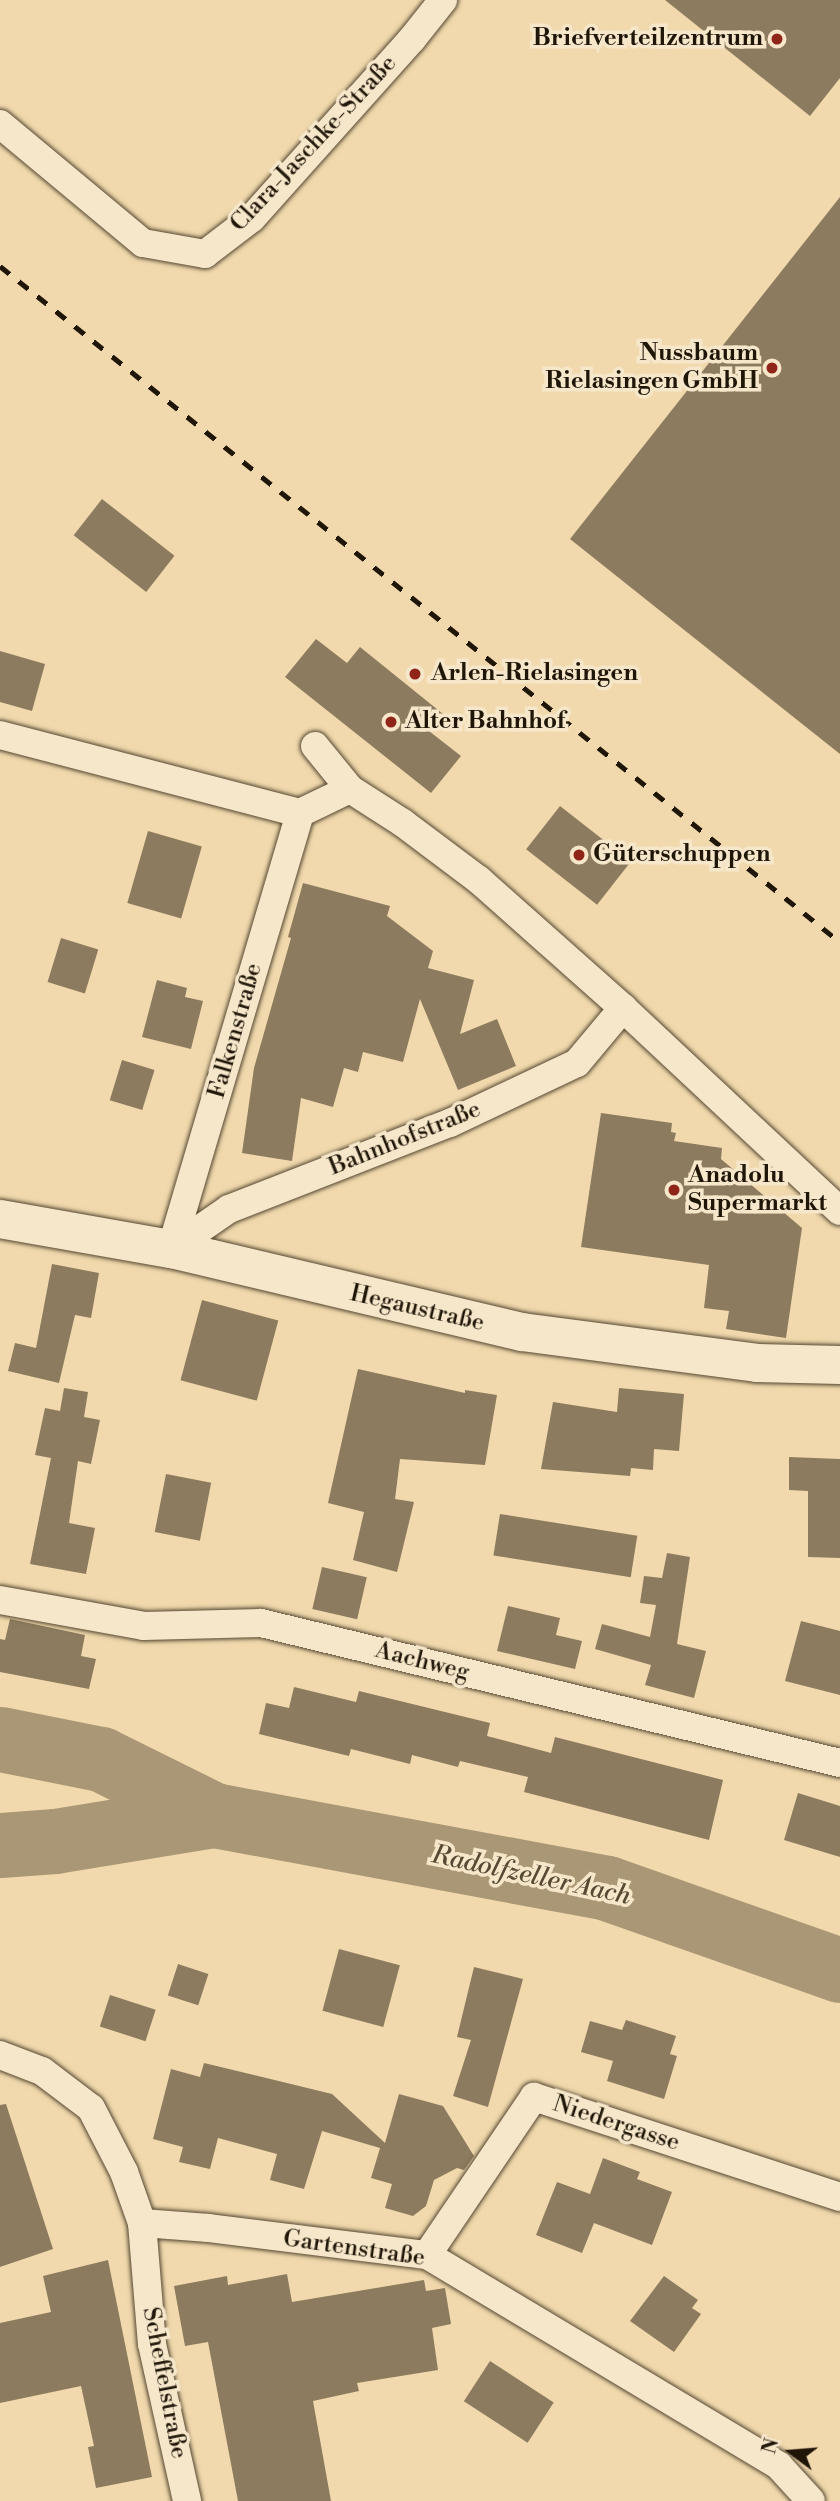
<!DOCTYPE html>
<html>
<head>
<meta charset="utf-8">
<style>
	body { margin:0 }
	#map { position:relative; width:840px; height:2501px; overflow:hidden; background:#f1d9ad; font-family:"Libre Bodoni",serif }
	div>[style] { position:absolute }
	.river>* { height:65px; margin:-32.5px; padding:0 32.5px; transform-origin:32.5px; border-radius:32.5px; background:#aa9775 }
	.building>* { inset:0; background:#8c7b5e; transform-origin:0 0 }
	.roads { filter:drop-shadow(0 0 2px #544731) drop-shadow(0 0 2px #544731) }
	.minor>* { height:28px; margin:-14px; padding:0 14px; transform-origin:14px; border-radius:14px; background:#f6e6ca }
	.secondary>* { height:38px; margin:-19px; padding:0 19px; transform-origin:19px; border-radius:19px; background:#f6e6ca }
	.rail>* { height:5px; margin-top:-2.5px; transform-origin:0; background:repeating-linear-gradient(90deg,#1f1608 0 12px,transparent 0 24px) }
	.dots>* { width:19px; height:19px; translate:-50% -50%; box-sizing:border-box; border:4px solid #f6e6ca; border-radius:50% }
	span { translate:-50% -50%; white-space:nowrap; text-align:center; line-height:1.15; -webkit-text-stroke:7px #f6e6ca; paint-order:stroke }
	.poi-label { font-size:24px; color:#1f1608; font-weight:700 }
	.right { translate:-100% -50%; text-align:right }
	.left { translate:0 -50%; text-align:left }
	.street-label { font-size:24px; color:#1f1608 }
	.water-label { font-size:26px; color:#574a34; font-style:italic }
	.north { position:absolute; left:756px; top:2417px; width:70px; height:70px; -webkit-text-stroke:5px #f6e6ca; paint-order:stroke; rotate:286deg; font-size:19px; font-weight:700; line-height:28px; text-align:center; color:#1f1608 }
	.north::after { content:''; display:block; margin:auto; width:24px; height:32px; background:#1f1608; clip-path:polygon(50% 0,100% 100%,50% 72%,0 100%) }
</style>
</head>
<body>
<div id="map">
	<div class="river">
		<div style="left:0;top:1739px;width:103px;rotate:11.2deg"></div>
		<div style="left:101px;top:1759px;width:126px;rotate:26.4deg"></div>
		<div style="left:0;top:1845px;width:55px;rotate:-4.2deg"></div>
		<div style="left:55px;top:1841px;width:161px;rotate:-9.3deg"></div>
		<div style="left:214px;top:1815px;width:400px;rotate:10.5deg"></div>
		<div style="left:607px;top:1888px;width:247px;rotate:19.4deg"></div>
	</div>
	<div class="building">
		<div style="clip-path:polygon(665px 0,840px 0,840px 78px,810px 116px)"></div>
		<div style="clip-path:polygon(840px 197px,840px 754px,570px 539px)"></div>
		<div style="left:102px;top:499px;width:92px;height:46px;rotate:38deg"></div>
		<div style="clip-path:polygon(316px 639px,347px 663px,360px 647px,443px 714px,429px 731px,461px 756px,431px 793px,285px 677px)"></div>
		<div style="clip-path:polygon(0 651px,45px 664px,32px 711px,0 702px)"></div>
		<div style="left:560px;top:806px;width:90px;height:55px;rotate:38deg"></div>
		<div style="left:148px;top:831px;width:56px;height:75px;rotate:16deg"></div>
		<div style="clip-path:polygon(303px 883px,390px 906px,387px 916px,433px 951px,428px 968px,474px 980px,460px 1034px,497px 1019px,516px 1066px,458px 1090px,420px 999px,403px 1062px,363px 1052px,358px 1072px,344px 1068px,333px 1107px,301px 1098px,292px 1161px,242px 1153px,254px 1068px,291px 938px,288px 937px)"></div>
		<div style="left:61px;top:938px;width:39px;height:46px;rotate:17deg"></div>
		<div style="clip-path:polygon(157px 980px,187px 988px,185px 997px,203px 1001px,191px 1049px,142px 1037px)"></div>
		<div style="left:122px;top:1060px;width:34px;height:42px;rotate:17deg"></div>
		<div style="clip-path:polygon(601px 1113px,672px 1123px,671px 1132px,676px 1133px,674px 1141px,722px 1148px,721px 1159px,802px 1228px,786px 1338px,726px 1329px,729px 1311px,704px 1308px,709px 1265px,581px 1247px)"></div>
		<div style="clip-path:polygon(52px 1264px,99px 1273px,91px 1318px,75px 1315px,59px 1383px,8px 1371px,15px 1343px,36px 1348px)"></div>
		<div style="left:202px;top:1300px;width:79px;height:83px;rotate:15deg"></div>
		<div style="clip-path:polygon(358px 1369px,465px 1393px,465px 1390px,497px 1395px,485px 1465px,400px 1459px,395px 1499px,414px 1502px,397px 1572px,353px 1560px,364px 1512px,328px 1503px)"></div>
		<div style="clip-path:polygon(64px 1388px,88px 1392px,84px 1417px,100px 1420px,91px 1464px,78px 1461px,69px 1523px,95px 1528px,86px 1574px,30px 1564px,51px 1458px,35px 1455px,45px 1408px,60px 1411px)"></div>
		<div style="clip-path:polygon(619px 1388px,684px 1394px,679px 1451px,654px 1449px,653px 1470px,631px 1468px,630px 1476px,541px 1469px,553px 1402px,617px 1412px)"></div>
		<div style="clip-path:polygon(789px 1457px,840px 1459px,840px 1558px,808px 1557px,808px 1491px,789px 1490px)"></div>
		<div style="left:166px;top:1474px;width:46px;height:59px;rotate:11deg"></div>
		<div style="left:500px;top:1514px;width:139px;height:42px;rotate:9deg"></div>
		<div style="clip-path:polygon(667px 1553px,690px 1557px,677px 1644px,706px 1651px,694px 1698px,645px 1685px,651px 1665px,595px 1649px,602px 1624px,650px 1637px,656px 1605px,640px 1603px,644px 1576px,662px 1578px)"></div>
		<div style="left:322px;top:1567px;width:46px;height:43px;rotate:13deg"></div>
		<div style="clip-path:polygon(508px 1606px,560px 1618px,556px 1635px,582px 1641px,575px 1669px,497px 1651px)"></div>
		<div style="clip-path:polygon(10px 1619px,85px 1635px,81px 1656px,96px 1659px,89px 1689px,0 1672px,0 1639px,5px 1640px)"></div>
		<div style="clip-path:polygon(801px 1621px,840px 1631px,840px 1695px,785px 1681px)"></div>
		<div style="clip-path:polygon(294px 1687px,356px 1702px,359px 1691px,490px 1723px,487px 1736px,551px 1753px,555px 1737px,723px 1780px,709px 1840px,524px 1792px,528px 1777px,460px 1761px,458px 1767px,412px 1755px,410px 1764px,351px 1749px,349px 1756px,259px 1734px,266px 1703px,289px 1708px)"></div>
		<div style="clip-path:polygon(798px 1793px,840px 1806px,840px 1857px,784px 1840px)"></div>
		<div style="left:339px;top:1949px;width:63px;height:64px;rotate:15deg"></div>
		<div style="left:178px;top:1964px;width:32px;height:33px;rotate:18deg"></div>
		<div style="clip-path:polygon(474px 1967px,523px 1979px,488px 2107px,453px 2096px,471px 2040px,457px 2037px)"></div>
		<div style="left:110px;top:1995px;width:48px;height:33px;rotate:18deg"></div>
		<div style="clip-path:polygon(626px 2020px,676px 2036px,670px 2054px,677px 2056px,664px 2099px,607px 2081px,613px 2061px,581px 2052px,590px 2021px,622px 2030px)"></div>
		<div style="clip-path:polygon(204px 2063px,332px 2094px,385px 2143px,399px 2094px,443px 2106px,474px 2156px,464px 2170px,457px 2168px,434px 2180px,426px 2206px,413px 2216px,385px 2208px,392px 2184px,371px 2178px,380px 2148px,322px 2131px,304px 2189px,270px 2180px,277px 2154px,218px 2138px,210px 2169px,179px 2162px,183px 2147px,153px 2139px,171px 2069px,200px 2077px)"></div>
		<div style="clip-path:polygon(6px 2104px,53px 2249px,0 2267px,0 2105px)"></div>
		<div style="clip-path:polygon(603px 2158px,640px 2172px,637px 2179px,672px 2192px,652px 2245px,594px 2223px,582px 2253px,536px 2235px,557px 2182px,590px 2194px)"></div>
		<div style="clip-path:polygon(108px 2260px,152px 2477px,96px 2488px,88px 2447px,94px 2446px,81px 2386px,0 2403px,0 2323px,51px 2312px,43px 2276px)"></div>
		<div style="clip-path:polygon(287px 2274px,292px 2302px,424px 2280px,426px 2291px,445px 2288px,451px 2324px,432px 2328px,438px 2370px,357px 2383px,359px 2391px,313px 2401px,331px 2501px,238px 2501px,208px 2342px,185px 2346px,174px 2286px,227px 2276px,228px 2285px)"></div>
		<div style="clip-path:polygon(664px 2276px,698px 2300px,692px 2308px,701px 2314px,674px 2352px,630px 2321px)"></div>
		<div style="left:490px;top:2361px;width:76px;height:48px;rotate:33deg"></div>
	</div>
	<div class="roads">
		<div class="minor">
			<div style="left:0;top:124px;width:186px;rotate:39.8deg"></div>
			<div style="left:143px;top:243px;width:63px;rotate:10.1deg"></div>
			<div style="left:205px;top:254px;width:59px;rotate:-37.5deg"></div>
			<div style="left:252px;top:218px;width:240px;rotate:-48.2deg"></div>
			<div style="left:412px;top:39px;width:50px;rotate:-51.5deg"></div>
			<div style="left:0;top:735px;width:310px;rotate:14.6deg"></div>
			<div style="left:300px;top:813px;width:55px;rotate:-25.6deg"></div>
			<div style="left:315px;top:746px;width:55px;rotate:50.9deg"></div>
			<div style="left:350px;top:789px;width:63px;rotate:32.7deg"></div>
			<div style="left:403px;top:823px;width:95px;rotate:36.9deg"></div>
			<div style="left:479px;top:880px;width:193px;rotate:41.6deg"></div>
			<div style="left:623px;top:1008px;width:297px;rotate:43.1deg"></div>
			<div style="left:171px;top:1249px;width:70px;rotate:-34.6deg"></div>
			<div style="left:229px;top:1209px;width:237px;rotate:-21.3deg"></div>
			<div style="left:450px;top:1123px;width:140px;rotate:-25.3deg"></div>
			<div style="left:577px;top:1063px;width:72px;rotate:-50.1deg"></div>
			<div style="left:171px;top:1249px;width:455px;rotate:-73.5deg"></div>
			<div style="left:0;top:1600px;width:146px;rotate:10.2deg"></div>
			<div style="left:144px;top:1626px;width:117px;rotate:-1.5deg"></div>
			<div style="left:261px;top:1623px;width:596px;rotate:13.59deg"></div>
			<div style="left:0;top:2055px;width:45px;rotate:20.9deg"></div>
			<div style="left:42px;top:2071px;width:61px;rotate:37.1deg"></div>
			<div style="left:91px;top:2108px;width:72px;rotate:62.7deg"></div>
			<div style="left:124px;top:2172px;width:54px;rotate:70.6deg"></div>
			<div style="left:142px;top:2223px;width:121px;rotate:85.3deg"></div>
			<div style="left:152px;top:2344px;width:161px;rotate:77.4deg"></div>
			<div style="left:142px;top:2223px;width:67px;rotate:4.3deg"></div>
			<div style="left:209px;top:2228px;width:220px;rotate:7.1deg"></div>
			<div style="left:427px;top:2255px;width:410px;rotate:30.9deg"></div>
			<div style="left:779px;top:2466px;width:47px;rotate:47.6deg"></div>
			<div style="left:427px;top:2255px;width:191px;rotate:-55.9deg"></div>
			<div style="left:534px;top:2097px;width:322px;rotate:18.1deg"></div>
		</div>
		<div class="secondary">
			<div style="left:0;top:1219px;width:174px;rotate:10deg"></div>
			<div style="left:171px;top:1249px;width:361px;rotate:13.3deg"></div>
			<div style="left:522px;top:1332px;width:237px;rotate:7.5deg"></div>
			<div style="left:757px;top:1363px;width:83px;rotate:1.4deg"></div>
		</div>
	</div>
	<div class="rail">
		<div style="left:0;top:266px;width:1078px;rotate:38.83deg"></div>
	</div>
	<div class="dots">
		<div style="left:777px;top:39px;background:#8f2418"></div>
		<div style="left:772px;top:368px;background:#8f2418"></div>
		<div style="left:415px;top:674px;background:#8f2418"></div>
		<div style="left:391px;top:722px;background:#8f2418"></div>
		<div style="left:579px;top:855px;background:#8f2418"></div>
		<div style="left:674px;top:1190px;background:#8f2418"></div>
	</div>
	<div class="poi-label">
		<span class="right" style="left:763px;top:39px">Briefverteilzentrum</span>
		<span class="right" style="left:758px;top:368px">Nussbaum<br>Rielasingen GmbH</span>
		<span class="left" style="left:431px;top:674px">Arlen-Rielasingen</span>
		<span class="left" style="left:405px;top:722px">Alter Bahnhof</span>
		<span class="left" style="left:593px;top:855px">Güterschuppen</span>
		<span class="left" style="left:688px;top:1190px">Anadolu<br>Supermarkt</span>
	</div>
	<div class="street-label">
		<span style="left:314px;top:144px;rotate:-47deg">Clara-Jaschke-Straße</span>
		<span style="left:236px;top:1031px;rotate:-74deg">Falkenstraße</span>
		<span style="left:405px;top:1139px;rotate:-22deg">Bahnhofstraße</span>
		<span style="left:417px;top:1309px;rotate:13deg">Hegaustraße</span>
		<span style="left:422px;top:1662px;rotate:14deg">Aachweg</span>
		<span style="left:616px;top:2124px;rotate:18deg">Niedergasse</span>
		<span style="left:354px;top:2249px;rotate:8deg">Gartenstraße</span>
		<span style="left:164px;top:2383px;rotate:79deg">Scheffelstraße</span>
	</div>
	<div class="water-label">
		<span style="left:531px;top:1876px;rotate:12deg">Radolfzeller Aach</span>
	</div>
	<div class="north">N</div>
</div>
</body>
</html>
